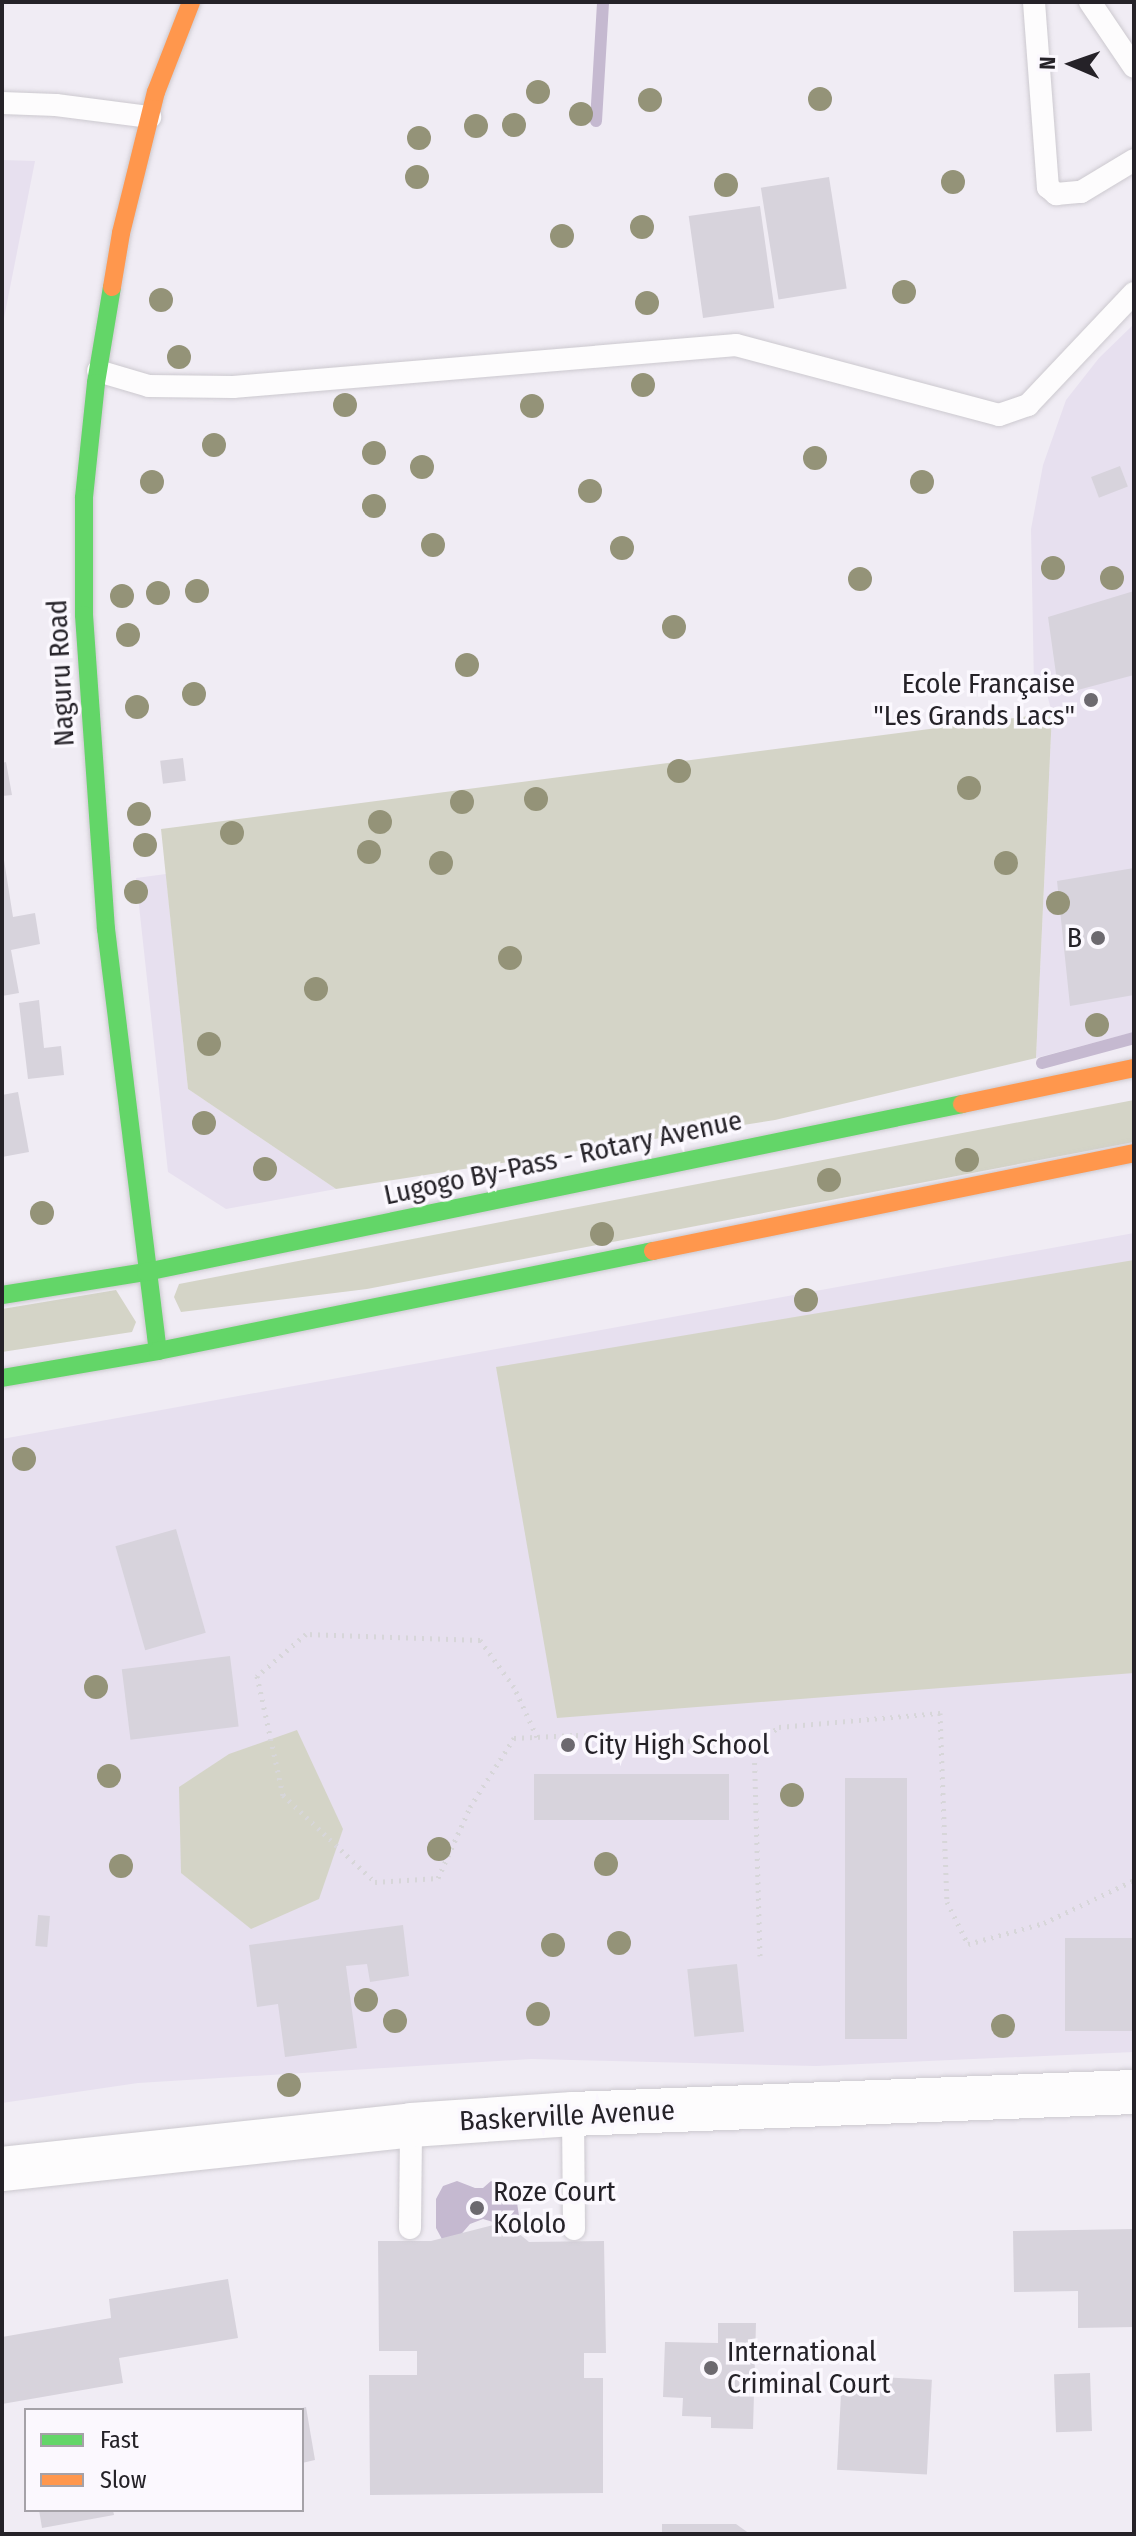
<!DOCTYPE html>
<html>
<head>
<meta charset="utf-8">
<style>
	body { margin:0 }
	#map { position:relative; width:1136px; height:2536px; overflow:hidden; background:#f0ecf4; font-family:"Fira Sans Condensed",sans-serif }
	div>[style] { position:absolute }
	.built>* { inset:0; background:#e7e0ef }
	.green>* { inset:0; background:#d4d4c7 }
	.water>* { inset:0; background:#c5b9d0 }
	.stream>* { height:12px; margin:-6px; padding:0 6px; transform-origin:6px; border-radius:6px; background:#c5b9d0 }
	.building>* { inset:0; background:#d7d3dc; transform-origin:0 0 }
	.path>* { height:5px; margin-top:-2.5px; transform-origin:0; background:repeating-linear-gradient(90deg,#d7d6d9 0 2px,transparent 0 8px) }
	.roads { filter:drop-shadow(0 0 2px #ccc9cf) drop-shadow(0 0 2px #ccc9cf) }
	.lane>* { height:22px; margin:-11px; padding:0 11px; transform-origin:11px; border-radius:11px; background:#fdfcfd }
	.street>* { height:44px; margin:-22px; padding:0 22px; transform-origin:22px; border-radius:22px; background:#fdfcfd }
	.fast>* { height:18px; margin:-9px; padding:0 9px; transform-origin:9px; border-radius:9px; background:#63d668 }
	.slow>* { height:18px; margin:-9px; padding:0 9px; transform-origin:9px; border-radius:9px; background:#ff974d }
	.trees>* { width:24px; height:24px; margin:-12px; border-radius:50%; background:#949378 }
	.dots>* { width:22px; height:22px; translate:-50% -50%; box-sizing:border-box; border:4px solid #fbf8fe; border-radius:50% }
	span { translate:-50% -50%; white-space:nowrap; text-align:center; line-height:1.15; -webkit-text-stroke:7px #fbf8fe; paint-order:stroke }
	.street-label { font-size:28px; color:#252228 }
	.poi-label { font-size:28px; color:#252228 }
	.right { translate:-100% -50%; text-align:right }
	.left { translate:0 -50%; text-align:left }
	.frame { position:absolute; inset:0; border:4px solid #252228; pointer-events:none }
	.legend { position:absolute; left:24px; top:2408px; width:280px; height:104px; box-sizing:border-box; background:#fbf8fe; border:2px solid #a5a2a8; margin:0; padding:10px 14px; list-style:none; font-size:24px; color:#252228 }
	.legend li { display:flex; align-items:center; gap:16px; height:40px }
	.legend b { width:40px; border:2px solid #a5a2a8 }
	.north { position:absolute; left:1032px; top:24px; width:80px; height:80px; -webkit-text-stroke:6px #fbf8fe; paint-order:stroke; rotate:272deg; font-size:22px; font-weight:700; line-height:32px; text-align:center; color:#252228 }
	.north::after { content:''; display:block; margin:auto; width:28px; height:36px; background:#252228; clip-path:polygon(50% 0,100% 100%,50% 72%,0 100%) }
</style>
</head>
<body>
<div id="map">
	<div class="built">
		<div style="clip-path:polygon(2px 160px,35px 161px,2px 328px)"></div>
		<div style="clip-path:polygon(1134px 324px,1134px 1032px,1036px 1058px,1052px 713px,1045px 687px,1034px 688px,1031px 529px,1043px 465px,1066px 400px,1099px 358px)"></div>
		<div style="clip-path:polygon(166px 874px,188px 1089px,336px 1189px,226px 1209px,168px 1172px,136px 878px)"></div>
		<div style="clip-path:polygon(1134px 1233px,1134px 2052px,816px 2066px,531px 2059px,138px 2083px,2px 2103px,2px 1439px)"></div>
	</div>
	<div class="green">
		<div style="clip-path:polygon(1052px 713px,1036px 1058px,775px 1120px,336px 1189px,188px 1089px,161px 829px)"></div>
		<div style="clip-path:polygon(1134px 1100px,1134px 1142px,367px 1289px,181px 1312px,174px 1297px,179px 1284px)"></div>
		<div style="clip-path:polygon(1134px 1260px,1134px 1673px,557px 1718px,496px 1367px)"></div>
		<div style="clip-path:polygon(116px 1290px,136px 1322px,132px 1332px,2px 1352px,2px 1309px)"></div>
		<div style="clip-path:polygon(297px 1730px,343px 1829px,319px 1899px,251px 1929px,181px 1873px,179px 1787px,229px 1754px)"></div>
	</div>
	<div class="water">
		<div style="clip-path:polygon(457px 2181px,475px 2188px,483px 2188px,491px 2181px,515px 2189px,519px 2216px,517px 2229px,483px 2219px,470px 2224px,457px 2239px,443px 2241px,436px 2228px,436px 2199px,443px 2186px)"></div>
	</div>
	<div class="stream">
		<div style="left:596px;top:121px;width:119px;rotate:-86.6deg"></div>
		<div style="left:1042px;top:1063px;width:95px;rotate:-15.2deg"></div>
	</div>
	<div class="building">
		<div style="left:829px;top:177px;width:113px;height:69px;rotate:81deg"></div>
		<div style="left:760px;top:206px;width:103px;height:72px;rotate:82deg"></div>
		<div style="left:1120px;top:466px;width:22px;height:31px;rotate:69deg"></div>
		<div style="clip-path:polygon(1134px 591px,1134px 675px,1059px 695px,1048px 617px)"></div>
		<div style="left:183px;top:758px;width:23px;height:23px;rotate:83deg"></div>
		<div style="clip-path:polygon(6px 762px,12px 795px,2px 796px,2px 763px)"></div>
		<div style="clip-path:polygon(4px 860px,13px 917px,35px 913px,40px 944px,11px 950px,19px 993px,2px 996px)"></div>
		<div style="clip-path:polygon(1134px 868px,1134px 995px,1070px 1006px,1057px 881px)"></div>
		<div style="clip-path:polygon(39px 1000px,44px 1048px,61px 1046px,64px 1075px,28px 1079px,19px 1003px)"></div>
		<div style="clip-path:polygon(18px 1092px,29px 1152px,2px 1157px,2px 1095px)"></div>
		<div style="left:176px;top:1529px;width:108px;height:63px;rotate:74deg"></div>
		<div style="left:230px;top:1656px;width:71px;height:109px;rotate:83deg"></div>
		<div style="left:729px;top:1774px;width:46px;height:195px;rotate:90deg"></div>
		<div style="left:845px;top:1778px;width:62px;height:261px"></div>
		<div style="left:38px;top:1915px;width:12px;height:31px;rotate:5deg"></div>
		<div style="clip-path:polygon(403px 1925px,409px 1976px,370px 1982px,367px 1964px,346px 1966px,357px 2048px,285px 2057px,278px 2004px,257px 2007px,249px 1945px)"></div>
		<div style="left:1065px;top:1938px;width:69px;height:93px"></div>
		<div style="left:737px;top:1964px;width:68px;height:50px;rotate:84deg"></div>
		<div style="clip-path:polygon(505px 2222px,529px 2242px,604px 2241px,606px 2353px,584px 2353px,584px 2378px,603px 2378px,603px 2493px,370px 2495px,369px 2375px,417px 2375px,417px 2351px,379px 2351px,378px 2241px,431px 2241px)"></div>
		<div style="clip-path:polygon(1134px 2229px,1134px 2327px,1078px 2328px,1078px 2291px,1014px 2292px,1013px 2231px)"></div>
		<div style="clip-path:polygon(228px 2279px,238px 2338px,119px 2358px,123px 2383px,2px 2404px,2px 2337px,111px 2318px,109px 2299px)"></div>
		<div style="clip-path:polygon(718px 2323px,756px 2323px,753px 2429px,711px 2428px,711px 2417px,682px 2416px,683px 2398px,663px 2397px,665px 2342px,718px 2343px)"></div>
		<div style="left:1090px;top:2373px;width:58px;height:36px;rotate:88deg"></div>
		<div style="left:842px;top:2375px;width:90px;height:95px;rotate:3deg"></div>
		<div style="clip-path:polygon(306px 2407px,315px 2460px,302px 2463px,302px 2408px)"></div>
		<div style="clip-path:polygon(39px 2510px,113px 2510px,114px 2515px,42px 2528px)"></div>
		<div style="clip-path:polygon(662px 2524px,736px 2524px,750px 2534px,662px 2534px)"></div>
	</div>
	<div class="path">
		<div style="left:537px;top:1737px;width:55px;rotate:-114.7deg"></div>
		<div style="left:514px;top:1687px;width:58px;rotate:-125.9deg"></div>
		<div style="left:480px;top:1640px;width:174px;rotate:-178deg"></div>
		<div style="left:306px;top:1634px;width:65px;rotate:139.4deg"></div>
		<div style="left:257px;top:1676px;width:122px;rotate:77.7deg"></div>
		<div style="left:283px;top:1795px;width:127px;rotate:43.4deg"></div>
		<div style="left:375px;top:1882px;width:63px;rotate:-3.6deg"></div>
		<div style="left:438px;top:1878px;width:78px;rotate:-65.7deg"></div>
		<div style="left:470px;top:1807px;width:82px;rotate:-57.5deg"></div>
		<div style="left:514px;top:1738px;width:62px;rotate:-2.8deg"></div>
		<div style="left:576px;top:1735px;width:178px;rotate:2.9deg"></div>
		<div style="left:760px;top:1956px;width:212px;rotate:-91.6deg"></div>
		<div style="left:754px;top:1744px;width:30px;rotate:-34deg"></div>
		<div style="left:779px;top:1727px;width:162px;rotate:-5deg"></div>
		<div style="left:940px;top:1713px;width:189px;rotate:87.9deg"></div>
		<div style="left:947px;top:1902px;width:47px;rotate:63.4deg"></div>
		<div style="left:968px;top:1944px;width:79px;rotate:-15.4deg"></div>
		<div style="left:1044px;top:1923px;width:100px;rotate:-25.5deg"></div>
	</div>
	<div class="roads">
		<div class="lane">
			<div style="left:1034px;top:2px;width:186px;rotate:85.7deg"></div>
			<div style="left:1048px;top:187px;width:11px;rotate:41deg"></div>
			<div style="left:1056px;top:194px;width:25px;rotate:-5deg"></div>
			<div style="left:1081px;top:192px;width:62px;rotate:-31.1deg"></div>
			<div style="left:1090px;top:2px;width:78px;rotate:55.9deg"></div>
			<div style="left:2px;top:103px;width:54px;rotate:2.1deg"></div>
			<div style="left:56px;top:105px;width:95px;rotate:7.3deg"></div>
			<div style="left:98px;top:371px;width:53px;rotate:16.4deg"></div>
			<div style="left:149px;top:386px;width:84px;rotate:0.7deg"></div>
			<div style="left:233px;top:387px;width:505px;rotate:-4.77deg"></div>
			<div style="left:736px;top:345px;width:272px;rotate:14.9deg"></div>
			<div style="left:999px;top:415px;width:31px;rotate:-19deg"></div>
			<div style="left:1028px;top:405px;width:154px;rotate:-46.6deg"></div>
			<div style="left:573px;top:2114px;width:115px;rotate:89.5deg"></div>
			<div style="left:410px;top:2228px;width:103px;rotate:-89.4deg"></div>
		</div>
		<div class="street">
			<div style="left:2px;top:2169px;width:411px;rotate:-6.1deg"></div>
			<div style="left:411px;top:2125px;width:162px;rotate:-3.9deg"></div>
			<div style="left:573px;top:2114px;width:561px;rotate:-2.25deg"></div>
		</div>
		<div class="fast">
			<div style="left:112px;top:287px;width:97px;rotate:99.5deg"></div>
			<div style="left:96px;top:383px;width:116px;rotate:96deg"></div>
			<div style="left:84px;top:498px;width:117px;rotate:90deg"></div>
			<div style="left:84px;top:615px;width:315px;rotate:86deg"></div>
			<div style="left:106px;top:929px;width:425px;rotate:83deg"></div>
			<div style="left:2px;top:1295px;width:146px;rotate:-9.1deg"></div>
			<div style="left:146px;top:1272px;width:833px;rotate:-11.63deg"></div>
			<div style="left:2px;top:1378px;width:158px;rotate:-9.8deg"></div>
			<div style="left:158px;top:1351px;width:505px;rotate:-11.42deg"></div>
		</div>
		<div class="slow">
			<div style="left:112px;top:287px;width:55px;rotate:-80.5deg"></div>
			<div style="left:121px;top:233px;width:145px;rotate:-76.1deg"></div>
			<div style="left:156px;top:92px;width:97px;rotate:-68.7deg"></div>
			<div style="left:962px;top:1104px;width:176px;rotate:-11.8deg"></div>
			<div style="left:653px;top:1251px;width:491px;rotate:-11.5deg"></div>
		</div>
	</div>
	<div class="trees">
		<div style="left:538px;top:92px"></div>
		<div style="left:820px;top:99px"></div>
		<div style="left:650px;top:100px"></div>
		<div style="left:581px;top:114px"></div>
		<div style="left:514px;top:125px"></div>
		<div style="left:476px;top:126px"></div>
		<div style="left:419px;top:138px"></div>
		<div style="left:417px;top:177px"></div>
		<div style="left:953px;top:182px"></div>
		<div style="left:726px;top:185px"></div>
		<div style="left:642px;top:227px"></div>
		<div style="left:562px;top:236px"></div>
		<div style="left:904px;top:292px"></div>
		<div style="left:161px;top:300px"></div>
		<div style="left:647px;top:303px"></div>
		<div style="left:179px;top:357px"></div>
		<div style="left:643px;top:385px"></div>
		<div style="left:345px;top:405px"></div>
		<div style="left:532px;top:406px"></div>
		<div style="left:214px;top:445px"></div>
		<div style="left:374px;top:453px"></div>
		<div style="left:815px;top:458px"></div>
		<div style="left:422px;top:467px"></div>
		<div style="left:152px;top:482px"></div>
		<div style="left:922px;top:482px"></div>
		<div style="left:590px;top:491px"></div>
		<div style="left:374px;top:506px"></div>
		<div style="left:433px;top:545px"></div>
		<div style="left:622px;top:548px"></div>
		<div style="left:1053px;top:568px"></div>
		<div style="left:1112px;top:578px"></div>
		<div style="left:860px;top:579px"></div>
		<div style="left:197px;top:591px"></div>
		<div style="left:158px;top:593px"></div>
		<div style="left:122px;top:596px"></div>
		<div style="left:674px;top:627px"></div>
		<div style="left:128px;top:635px"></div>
		<div style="left:467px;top:665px"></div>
		<div style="left:194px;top:694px"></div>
		<div style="left:137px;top:707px"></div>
		<div style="left:679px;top:771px"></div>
		<div style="left:969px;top:788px"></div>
		<div style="left:536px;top:799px"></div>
		<div style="left:462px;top:802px"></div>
		<div style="left:139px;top:814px"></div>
		<div style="left:380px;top:822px"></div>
		<div style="left:232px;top:833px"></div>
		<div style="left:145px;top:845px"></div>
		<div style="left:369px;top:852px"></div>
		<div style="left:441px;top:863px"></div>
		<div style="left:1006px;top:863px"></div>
		<div style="left:136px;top:892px"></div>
		<div style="left:1058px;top:903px"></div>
		<div style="left:510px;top:958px"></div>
		<div style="left:316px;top:989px"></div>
		<div style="left:1097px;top:1025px"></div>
		<div style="left:209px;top:1044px"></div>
		<div style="left:204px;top:1123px"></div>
		<div style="left:967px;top:1160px"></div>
		<div style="left:265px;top:1169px"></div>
		<div style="left:829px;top:1180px"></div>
		<div style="left:42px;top:1213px"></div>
		<div style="left:602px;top:1234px"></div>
		<div style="left:806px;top:1300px"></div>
		<div style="left:24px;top:1459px"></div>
		<div style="left:96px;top:1687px"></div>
		<div style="left:109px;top:1776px"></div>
		<div style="left:792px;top:1795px"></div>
		<div style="left:439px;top:1849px"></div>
		<div style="left:606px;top:1864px"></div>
		<div style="left:121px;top:1866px"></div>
		<div style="left:619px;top:1943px"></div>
		<div style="left:553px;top:1945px"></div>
		<div style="left:366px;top:2000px"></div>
		<div style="left:538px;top:2014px"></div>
		<div style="left:395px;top:2021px"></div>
		<div style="left:1003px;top:2026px"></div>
		<div style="left:289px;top:2085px"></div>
	</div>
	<div class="dots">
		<div style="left:1091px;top:700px;background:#6c696f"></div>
		<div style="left:1098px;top:938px;background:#6c696f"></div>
		<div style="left:568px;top:1745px;background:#6c696f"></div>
		<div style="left:477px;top:2208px;background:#6c696f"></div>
		<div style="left:711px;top:2368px;background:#6c696f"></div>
	</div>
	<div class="street-label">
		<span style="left:61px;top:673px;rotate:-93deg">Naguru Road</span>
		<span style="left:563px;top:1158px;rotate:-12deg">Lugogo By-Pass - Rotary Avenue</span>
		<span style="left:567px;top:2116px;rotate:-3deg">Baskerville Avenue</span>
	</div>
	<div class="poi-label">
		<span class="right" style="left:1075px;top:700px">Ecole Française<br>"Les Grands Lacs"</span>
		<span class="right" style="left:1082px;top:938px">B</span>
		<span class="left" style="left:584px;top:1745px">City High School</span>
		<span class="left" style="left:493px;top:2208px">Roze Court<br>Kololo</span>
		<span class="left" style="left:727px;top:2368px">International<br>Criminal Court</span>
	</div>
	<div class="frame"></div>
	<ul class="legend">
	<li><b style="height:10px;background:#63d668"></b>Fast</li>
	<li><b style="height:10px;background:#ff974d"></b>Slow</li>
	</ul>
	<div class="north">N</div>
</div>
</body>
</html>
